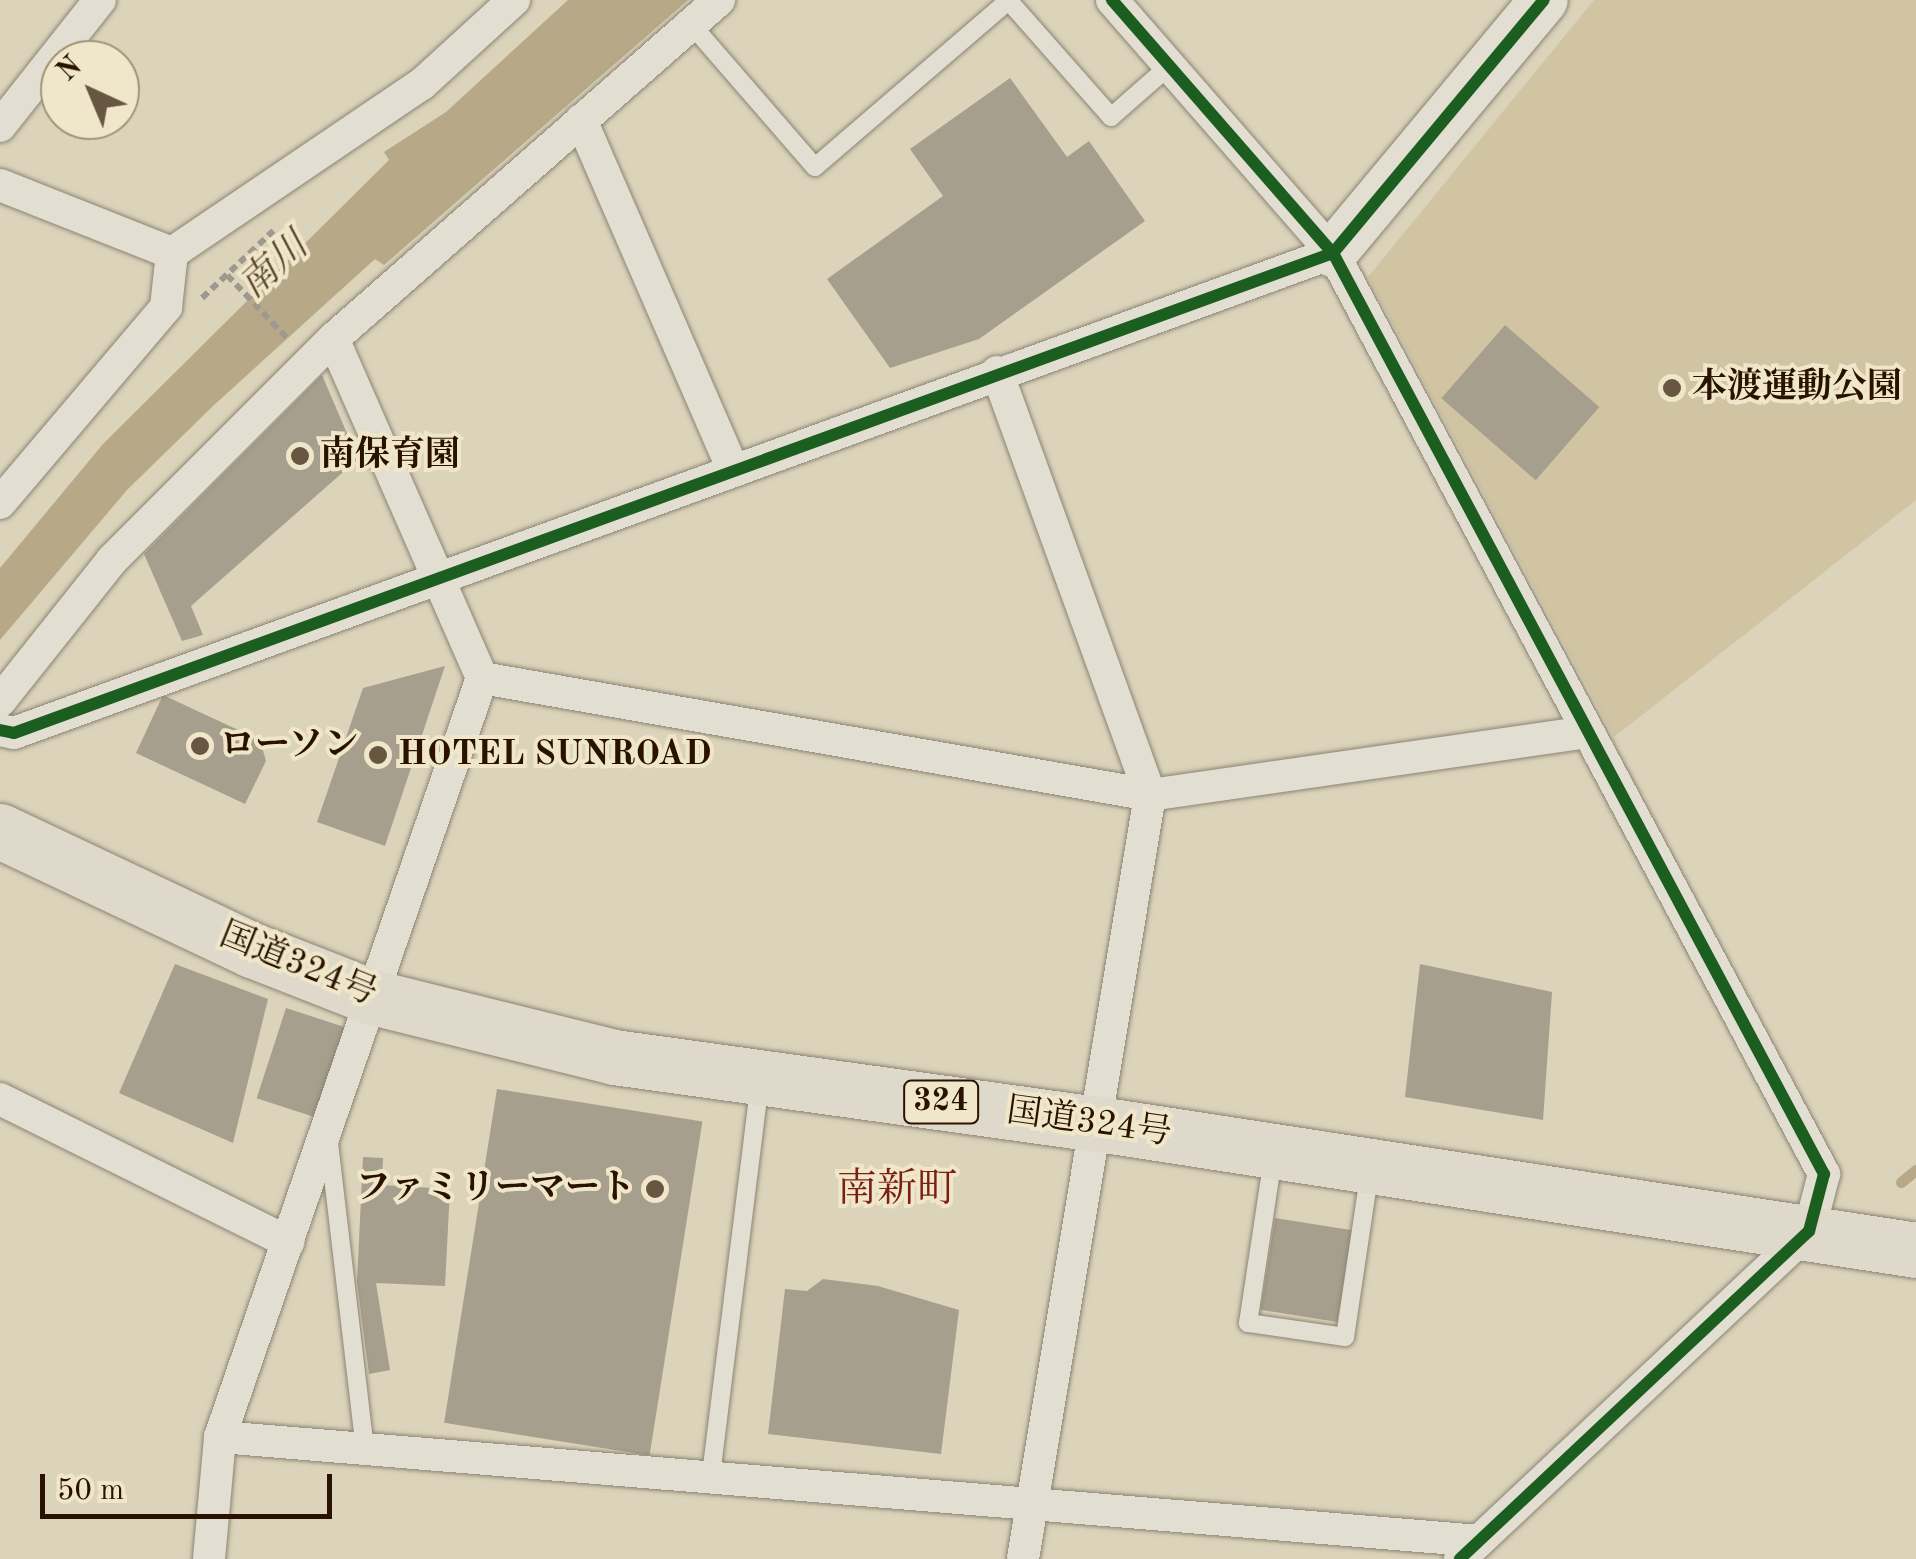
<!DOCTYPE html>
<html>
<head>
<meta charset="utf-8">
<style>
	body { margin:0 }
	#map { position:relative; width:1916px; height:1559px; overflow:hidden; background:#dbd3ba; font-family:"Old Standard TT","Noto Serif JP",serif }
	div>[style] { position:absolute }
	.green>* { inset:0; background:#d1c4a3 }
	.water>* { inset:0; background:#b7a888 }
	.stream>* { height:11px; margin:-5.5px; padding:0 5.5px; transform-origin:5.5px; border-radius:5.5px; background:#b7a888 }
	.building>* { inset:0; background:#a79f8e; transform-origin:0 0 }
	.path>* { height:6px; margin-top:-3px; transform-origin:0; background:repeating-linear-gradient(90deg,#9e988e 0 8px,transparent 0 13px) }
	.roads { filter:drop-shadow(0 0 2px #8b8474) drop-shadow(0 0 2px #8b8474) }
	.lane>* { height:18px; margin:-9px; padding:0 9px; transform-origin:9px; border-radius:9px; background:#e3ded2 }
	.street>* { height:32px; margin:-16px; padding:0 16px; transform-origin:16px; border-radius:16px; background:#e3ded2 }
	.secondary>* { height:48px; margin:-24px; padding:0 24px; transform-origin:24px; border-radius:24px; background:#e3ded2 }
	.highway>* { height:55px; margin:-27.5px; padding:0 27.5px; transform-origin:27.5px; border-radius:27.5px; background:#ded9ca }
	.cycleway>* { height:12px; margin:-6px; padding:0 6px; transform-origin:6px; border-radius:6px; background:#1b5e20 }
	.dots>* { width:28px; height:28px; translate:-50% -50%; box-sizing:border-box; border:5px solid #f0e7ca; border-radius:50% }
	span { translate:-50% -50%; white-space:nowrap; text-align:center; line-height:1.15; -webkit-text-stroke:8px #f0e7ca; paint-order:stroke }
	.shield-label span { padding:2px 8px; background:#f0e7ca; border:2px solid; border-radius:8px; -webkit-text-stroke-width:0 }
	.shield-label { font-size:32px; color:#291300; font-weight:700 }
	.poi-label { font-size:35px; color:#291300; font-weight:700 }
	.left { translate:0 -50%; text-align:left }
	.right { translate:-100% -50%; text-align:right }
	.street-label { font-size:35px; color:#291300 }
	.water-label { font-size:38px; color:#5b472e; font-style:italic }
	.quarter-label { font-size:40px; color:#7a1f14 }
	.north { position:absolute; left:40px; top:40px; width:100px; height:100px; box-sizing:border-box; background:#f0e7ca; border:2px solid #a09279; border-radius:50%; rotate:316deg; font-size:28px; font-weight:700; line-height:40px; text-align:center; color:#291300 }
	.north::after { content:''; display:block; margin:auto; width:35px; height:45px; background:#675641; clip-path:polygon(50% 0,100% 100%,50% 72%,0 100%) }
	.scale { position:absolute; left:40px; top:1474px; width:292px; height:45px; box-sizing:border-box; border:5px solid #291300; border-top:0; padding-left:12px; font-size:30px; line-height:35px; white-space:nowrap; color:#291300; -webkit-text-stroke:8px #f0e7ca; paint-order:stroke }
</style>
</head>
<body>
<div id="map">
	<div class="green">
		<div style="clip-path:polygon(1594px 0,1916px 0,1916px 500px,1614px 737px,1368px 277px)"></div>
	</div>
	<div class="water">
		<div style="clip-path:polygon(568px 0,688px 0,384px 265px,375px 259px,213px 406px,127px 490px,0 640px,0 568px,103px 444px,389px 160px,384px 152px,446px 112px)"></div>
	</div>
	<div class="stream">
		<div style="left:1901px;top:1182px;width:19px;rotate:-39deg"></div>
	</div>
	<div class="building">
		<div style="clip-path:polygon(1010px 78px,1067px 157px,1089px 141px,1145px 221px,979px 339px,890px 368px,827px 279px,943px 196px,910px 149px)"></div>
		<div style="left:1505px;top:325px;width:125px;height:97px;rotate:41deg"></div>
		<div style="clip-path:polygon(322px 375px,358px 459px,191px 606px,203px 635px,182px 641px,144px 554px)"></div>
		<div style="clip-path:polygon(445px 666px,385px 846px,317px 822px,363px 688px)"></div>
		<div style="clip-path:polygon(163px 695px,260px 740px,266px 761px,245px 804px,136px 753px)"></div>
		<div style="clip-path:polygon(175px 964px,268px 999px,233px 1143px,119px 1093px)"></div>
		<div style="clip-path:polygon(1420px 964px,1552px 992px,1543px 1120px,1405px 1097px)"></div>
		<div style="left:286px;top:1008px;width:63px;height:95px;rotate:18deg"></div>
		<div style="left:497px;top:1089px;width:208px;height:338px;rotate:9deg"></div>
		<div style="clip-path:polygon(363px 1157px,383px 1158px,382px 1185px,450px 1189px,445px 1286px,376px 1283px,390px 1370px,369px 1374px,357px 1282px)"></div>
		<div style="left:1275px;top:1218px;width:78px;height:93px;rotate:9deg"></div>
		<div style="clip-path:polygon(823px 1279px,878px 1286px,959px 1310px,941px 1454px,768px 1434px,785px 1289px,807px 1291px)"></div>
	</div>
	<div class="path">
		<div style="left:227px;top:275px;width:88px;rotate:46.4deg"></div>
		<div style="left:202px;top:298px;width:98px;rotate:-43.3deg"></div>
	</div>
	<div class="roads">
		<div class="lane">
			<div style="left:1008px;top:0;width:156px;rotate:48.6deg"></div>
			<div style="left:1111px;top:117px;width:77px;rotate:-41.3deg"></div>
			<div style="left:691px;top:24px;width:189px;rotate:49.1deg"></div>
			<div style="left:815px;top:167px;width:256px;rotate:-40.7deg"></div>
			<div style="left:329px;top:1143px;width:307px;rotate:83.3deg"></div>
			<div style="left:1273px;top:1158px;width:167px;rotate:98.6deg"></div>
			<div style="left:1248px;top:1323px;width:98px;rotate:8.2deg"></div>
			<div style="left:1345px;top:1337px;width:169px;rotate:-81.5deg"></div>
			<div style="left:711px;top:1475px;width:394px;rotate:-82.9deg"></div>
		</div>
		<div class="street">
			<div style="left:1112px;top:0;width:336px;rotate:48.9deg"></div>
			<div style="left:1333px;top:253px;width:1044px;rotate:61.94deg"></div>
			<div style="left:1824px;top:1174px;width:59px;rotate:104.7deg"></div>
			<div style="left:1809px;top:1231px;width:479px;rotate:136.8deg"></div>
			<div style="left:581px;top:120px;width:381px;rotate:66.5deg"></div>
			<div style="left:0;top:126px;width:161px;rotate:-51.6deg"></div>
			<div style="left:0;top:185px;width:185px;rotate:21.6deg"></div>
			<div style="left:172px;top:253px;width:302px;rotate:-34.1deg"></div>
			<div style="left:422px;top:84px;width:125px;rotate:-42.4deg"></div>
			<div style="left:997px;top:372px;width:450px;rotate:70.1deg"></div>
			<div style="left:1150px;top:795px;width:774px;rotate:99.44deg"></div>
			<div style="left:0;top:503px;width:257px;rotate:-49.7deg"></div>
			<div style="left:166px;top:307px;width:54px;rotate:-83.7deg"></div>
			<div style="left:482px;top:678px;width:678px;rotate:9.93deg"></div>
			<div style="left:1150px;top:795px;width:441px;rotate:-8.2deg"></div>
			<div style="left:0;top:701px;width:180px;rotate:-51.5deg"></div>
			<div style="left:112px;top:560px;width:313px;rotate:-45deg"></div>
			<div style="left:333px;top:339px;width:514px;rotate:-41.29deg"></div>
			<div style="left:0;top:730px;width:14px;rotate:12deg"></div>
			<div style="left:14px;top:733px;width:1404px;rotate:-20deg"></div>
			<div style="left:0;top:1099px;width:322px;rotate:26.4deg"></div>
			<div style="left:220px;top:1437px;width:1263px;rotate:4.72deg"></div>
			<div style="left:209px;top:1559px;width:122px;rotate:-84.8deg"></div>
			<div style="left:220px;top:1437px;width:803px;rotate:-70.96deg"></div>
			<div style="left:482px;top:678px;width:370px;rotate:-113.7deg"></div>
		</div>
		<div class="secondary">
			<div style="left:1333px;top:253px;width:329px;rotate:-50.2deg"></div>
		</div>
		<div class="highway">
			<div style="left:0;top:831px;width:279px;rotate:25.3deg"></div>
			<div style="left:252px;top:950px;width:129px;rotate:21.4deg"></div>
			<div style="left:372px;top:997px;width:249px;rotate:13.9deg"></div>
			<div style="left:614px;top:1057px;width:483px;rotate:7.9deg"></div>
			<div style="left:1092px;top:1123px;width:834px;rotate:8.76deg"></div>
		</div>
	</div>
	<div class="cycleway">
		<div style="left:1112px;top:0;width:336px;rotate:48.9deg"></div>
		<div style="left:1333px;top:253px;width:1044px;rotate:61.94deg"></div>
		<div style="left:1824px;top:1174px;width:59px;rotate:104.7deg"></div>
		<div style="left:1809px;top:1231px;width:479px;rotate:136.8deg"></div>
		<div style="left:0;top:730px;width:14px;rotate:12deg"></div>
		<div style="left:14px;top:733px;width:1404px;rotate:-20deg"></div>
		<div style="left:1333px;top:253px;width:329px;rotate:-50.2deg"></div>
	</div>
	<div class="dots">
		<div style="left:1672px;top:388px;background:#675641"></div>
		<div style="left:300px;top:456px;background:#675641"></div>
		<div style="left:200px;top:746px;background:#675641"></div>
		<div style="left:378px;top:755px;background:#675641"></div>
		<div style="left:655px;top:1189px;background:#675641"></div>
	</div>
	<div class="shield-label">
		<span style="left:941px;top:1102px">324</span>
	</div>
	<div class="poi-label">
		<span class="left" style="left:1692px;top:388px">本渡運動公園</span>
		<span class="left" style="left:320px;top:456px">南保育園</span>
		<span class="left" style="left:220px;top:746px">ローソン</span>
		<span class="left" style="left:398px;top:755px">HOTEL SUNROAD</span>
		<span class="right" style="left:635px;top:1189px">ファミリーマート</span>
	</div>
	<div class="street-label">
		<span style="left:298px;top:965px;rotate:22deg">国道324号</span>
		<span style="left:1089px;top:1123px;rotate:8deg">国道324号</span>
	</div>
	<div class="water-label">
		<span style="left:275px;top:267px;rotate:-42deg">南川</span>
	</div>
	<div class="quarter-label">
		<span style="left:897px;top:1191px">南新町</span>
	</div>
	<div class="north">N</div>
	<div class="scale">50 m</div>
</div>
</body>
</html>
